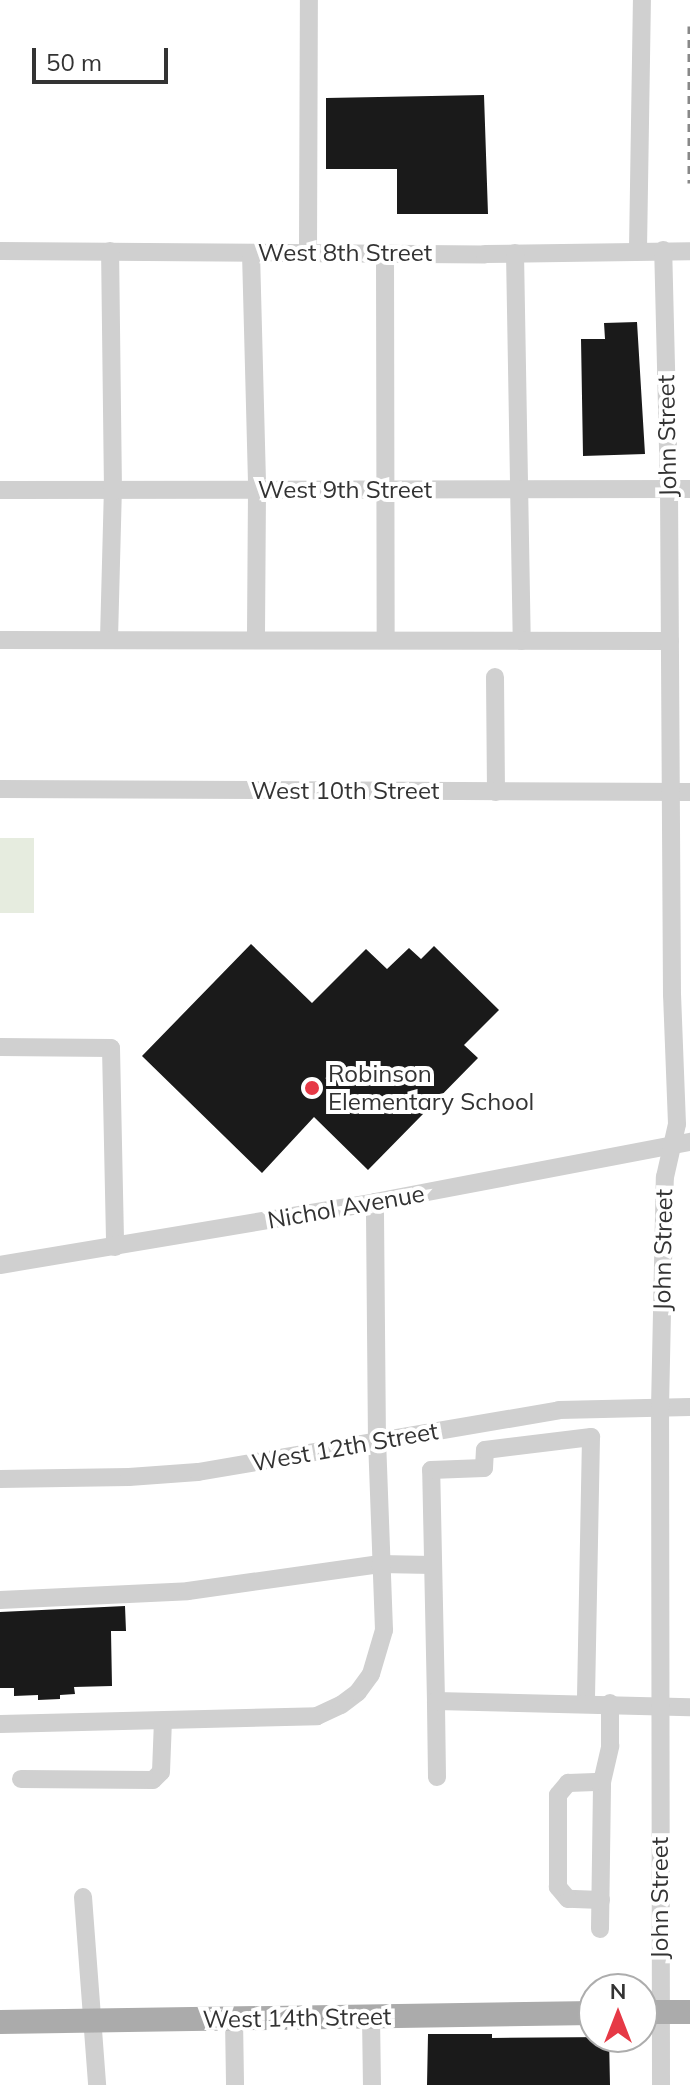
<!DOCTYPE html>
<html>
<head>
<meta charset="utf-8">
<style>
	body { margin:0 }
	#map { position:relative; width:690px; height:2085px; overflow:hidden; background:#fff; font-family:Mulish,sans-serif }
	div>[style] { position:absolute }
	.green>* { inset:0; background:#e6ecdf; transform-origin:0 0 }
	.building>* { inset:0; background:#1a1a1a }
	.minor>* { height:18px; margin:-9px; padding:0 9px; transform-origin:9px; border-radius:9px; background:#d0d0d0 }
	.major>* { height:24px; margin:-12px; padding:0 12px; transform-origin:12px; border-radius:12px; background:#ababab }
	.rail>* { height:5px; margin-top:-2.5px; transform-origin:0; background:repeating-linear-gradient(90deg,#888 0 8px,transparent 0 14px) }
	.dots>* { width:22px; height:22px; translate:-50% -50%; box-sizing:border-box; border:4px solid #fff; border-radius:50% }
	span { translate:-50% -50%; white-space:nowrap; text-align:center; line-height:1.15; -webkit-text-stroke:8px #fff; paint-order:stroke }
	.street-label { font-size:24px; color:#333 }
	.poi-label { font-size:24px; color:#333 }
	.left { translate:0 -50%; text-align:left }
	.north { position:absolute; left:578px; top:1973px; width:80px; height:80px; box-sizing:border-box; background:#fff; border:2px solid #adadad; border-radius:50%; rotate:0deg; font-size:22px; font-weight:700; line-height:32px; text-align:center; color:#333 }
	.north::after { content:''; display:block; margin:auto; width:28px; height:36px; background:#e63946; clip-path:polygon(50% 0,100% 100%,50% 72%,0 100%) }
	.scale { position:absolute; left:32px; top:48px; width:136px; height:36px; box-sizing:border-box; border:4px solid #333; border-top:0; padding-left:10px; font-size:24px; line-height:28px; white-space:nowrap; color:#333; -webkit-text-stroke:6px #fff; paint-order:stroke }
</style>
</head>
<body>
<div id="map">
	<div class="green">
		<div style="left:0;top:838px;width:34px;height:75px"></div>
	</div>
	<div class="building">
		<div style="clip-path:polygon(484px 95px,488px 214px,397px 214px,397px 169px,326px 169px,326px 98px)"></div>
		<div style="clip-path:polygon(637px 322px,645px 454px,583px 456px,581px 339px,605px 339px,604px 323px)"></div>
		<div style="clip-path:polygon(251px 944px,312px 1003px,366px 949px,387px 969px,409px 948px,421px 959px,434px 946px,499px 1010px,464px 1045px,478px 1058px,368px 1170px,314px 1117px,262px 1173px,142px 1056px)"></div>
		<div style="clip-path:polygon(125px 1606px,126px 1631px,111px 1631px,112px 1686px,74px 1687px,75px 1694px,60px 1695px,60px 1699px,38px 1700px,38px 1695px,14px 1696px,14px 1688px,0 1688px,0 1612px)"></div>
		<div style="clip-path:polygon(428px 2034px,492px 2034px,492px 2038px,609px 2037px,610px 2085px,427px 2085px)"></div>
	</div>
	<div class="minor">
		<div style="left:638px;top:250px;width:250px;rotate:-89.1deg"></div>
		<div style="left:0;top:251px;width:485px;rotate:0.4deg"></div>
		<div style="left:485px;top:254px;width:205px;rotate:-0.8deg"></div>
		<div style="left:251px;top:253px;width:237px;rotate:88.5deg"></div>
		<div style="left:257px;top:490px;width:150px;rotate:90.4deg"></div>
		<div style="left:308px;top:253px;width:253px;rotate:-89.8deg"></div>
		<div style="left:385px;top:253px;width:387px;rotate:89.9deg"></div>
		<div style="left:515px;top:253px;width:388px;rotate:89deg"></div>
		<div style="left:0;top:490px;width:690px;rotate:-0.08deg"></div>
		<div style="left:109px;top:639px;width:148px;rotate:-88.5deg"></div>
		<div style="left:113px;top:491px;width:240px;rotate:-90.7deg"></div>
		<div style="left:0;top:640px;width:670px;rotate:0.09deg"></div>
		<div style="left:495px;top:677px;width:115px;rotate:89.5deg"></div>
		<div style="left:0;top:789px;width:690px;rotate:0.25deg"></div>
		<div style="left:0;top:1047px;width:111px;rotate:0.5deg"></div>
		<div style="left:111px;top:1048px;width:199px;rotate:88.8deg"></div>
		<div style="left:0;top:1265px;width:380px;rotate:-9.5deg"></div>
		<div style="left:375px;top:1202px;width:321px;rotate:-10.8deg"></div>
		<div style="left:0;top:1479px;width:129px;rotate:-0.9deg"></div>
		<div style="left:129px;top:1477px;width:69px;rotate:-4.1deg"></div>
		<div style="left:198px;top:1472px;width:366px;rotate:-9.7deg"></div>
		<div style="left:559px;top:1410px;width:131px;rotate:-1.3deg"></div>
		<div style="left:0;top:1600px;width:188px;rotate:-2.7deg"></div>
		<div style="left:188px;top:1591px;width:194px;rotate:-8deg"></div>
		<div style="left:380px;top:1564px;width:52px;rotate:1.1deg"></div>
		<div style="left:436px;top:1701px;width:231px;rotate:-91.2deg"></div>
		<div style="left:431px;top:1470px;width:53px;rotate:-2.2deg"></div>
		<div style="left:484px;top:1468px;width:18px;rotate:-87deg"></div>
		<div style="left:485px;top:1450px;width:107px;rotate:-7deg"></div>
		<div style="left:591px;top:1437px;width:265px;rotate:91.1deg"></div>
		<div style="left:0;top:1724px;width:317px;rotate:-1.4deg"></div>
		<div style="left:317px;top:1716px;width:26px;rotate:-25deg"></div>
		<div style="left:341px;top:1705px;width:21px;rotate:-37deg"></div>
		<div style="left:358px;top:1692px;width:22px;rotate:-54deg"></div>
		<div style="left:371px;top:1674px;width:46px;rotate:-73.5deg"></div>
		<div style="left:384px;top:1630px;width:187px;rotate:-92.1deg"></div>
		<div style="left:377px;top:1443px;width:241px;rotate:-90.5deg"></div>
		<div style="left:437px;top:1777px;width:76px;rotate:-90.8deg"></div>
		<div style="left:436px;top:1701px;width:254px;rotate:1.4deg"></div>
		<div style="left:21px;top:1779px;width:132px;rotate:0.4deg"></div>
		<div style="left:153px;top:1780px;width:11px;rotate:-45deg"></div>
		<div style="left:161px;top:1772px;width:51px;rotate:-87.8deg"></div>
		<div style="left:83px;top:1897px;width:189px;rotate:85.7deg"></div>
		<div style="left:601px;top:1900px;width:33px;rotate:-178deg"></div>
		<div style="left:568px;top:1899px;width:16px;rotate:-130deg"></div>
		<div style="left:558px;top:1887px;width:92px;rotate:-90deg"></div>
		<div style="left:558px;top:1795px;width:16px;rotate:-50deg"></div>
		<div style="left:568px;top:1783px;width:34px;rotate:-2deg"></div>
		<div style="left:600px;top:1929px;width:147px;rotate:-89.2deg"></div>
		<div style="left:602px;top:1782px;width:37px;rotate:-77deg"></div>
		<div style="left:610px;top:1746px;width:43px;rotate:-90deg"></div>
		<div style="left:371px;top:2016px;width:69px;rotate:89.2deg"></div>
		<div style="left:234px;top:2019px;width:66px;rotate:89.1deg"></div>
		<div style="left:661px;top:2085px;width:677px;rotate:-90.08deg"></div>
		<div style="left:660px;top:1408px;width:231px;rotate:-88.8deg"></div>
		<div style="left:665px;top:1177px;width:54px;rotate:-77.2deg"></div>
		<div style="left:677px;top:1124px;width:129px;rotate:-92.2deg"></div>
		<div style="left:672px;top:995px;width:506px;rotate:-90.34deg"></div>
		<div style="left:669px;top:489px;width:239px;rotate:-91.4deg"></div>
	</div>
	<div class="major">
		<div style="left:642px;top:2012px;width:48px"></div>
		<div style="left:0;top:2022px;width:594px;rotate:-0.87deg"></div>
	</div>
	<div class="rail">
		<div style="left:690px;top:26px;width:157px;rotate:90deg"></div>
	</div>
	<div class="dots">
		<div style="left:312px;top:1088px;background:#e63946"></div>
	</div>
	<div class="street-label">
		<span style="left:345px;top:253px">West 8th Street</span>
		<span style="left:667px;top:436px;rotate:-91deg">John Street</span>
		<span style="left:345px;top:490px">West 9th Street</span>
		<span style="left:345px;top:791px">West 10th Street</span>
		<span style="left:346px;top:1207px;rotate:-10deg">Nichol Avenue</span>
		<span style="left:663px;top:1250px;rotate:-89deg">John Street</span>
		<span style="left:345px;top:1447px;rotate:-10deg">West 12th Street</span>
		<span style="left:660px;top:1898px;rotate:-90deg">John Street</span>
		<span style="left:297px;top:2018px;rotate:-1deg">West 14th Street</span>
	</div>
	<div class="poi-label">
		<span class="left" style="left:328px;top:1088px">Robinson<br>Elementary School</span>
	</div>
	<div class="north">N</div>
	<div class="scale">50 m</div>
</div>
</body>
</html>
